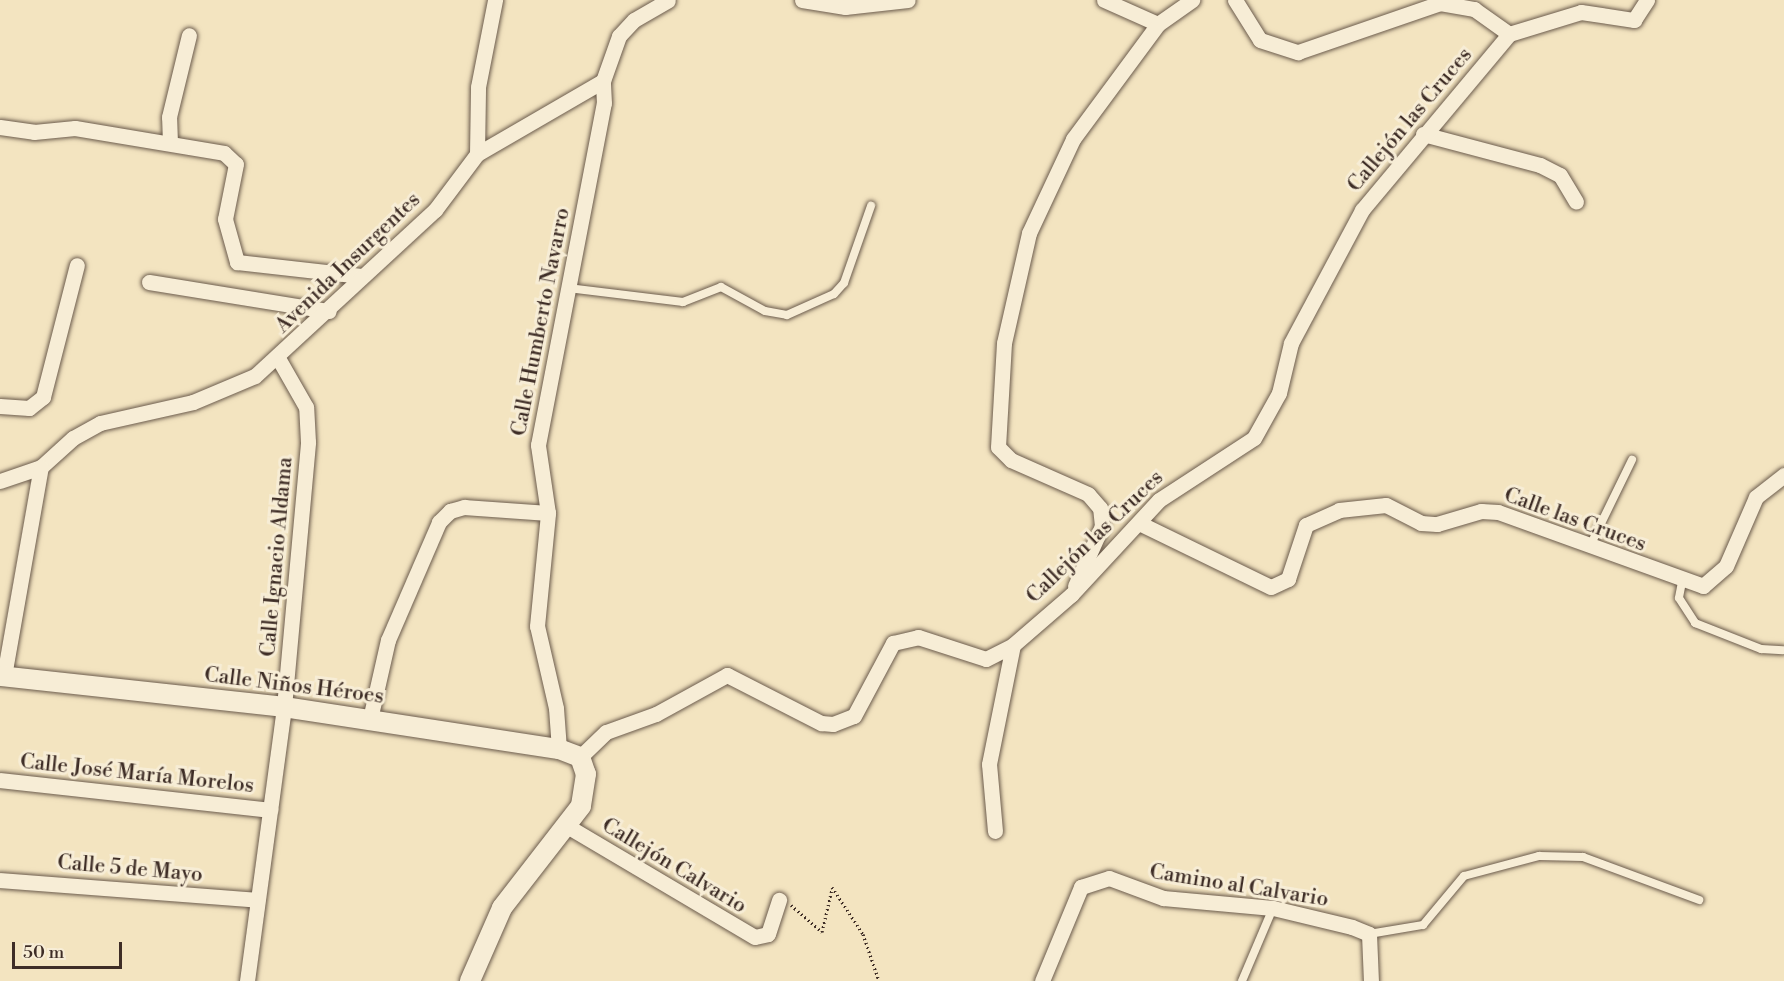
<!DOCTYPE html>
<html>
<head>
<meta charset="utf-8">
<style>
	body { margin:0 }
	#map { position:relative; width:1784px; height:981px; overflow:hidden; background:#f3e4c0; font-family:"Libre Bodoni",serif }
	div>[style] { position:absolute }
	.path>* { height:3px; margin-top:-1.5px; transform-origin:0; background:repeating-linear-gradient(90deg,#3e2d26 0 1.5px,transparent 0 4.5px) }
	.roads { filter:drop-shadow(0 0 2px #6b5b4c) drop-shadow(0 0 2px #6b5b4c) }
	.service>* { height:8px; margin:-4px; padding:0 4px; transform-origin:4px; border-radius:4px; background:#f7edd6 }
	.minor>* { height:15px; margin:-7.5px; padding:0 7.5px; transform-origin:7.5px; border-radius:7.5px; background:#f7edd6 }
	.tertiary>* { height:20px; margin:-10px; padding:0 10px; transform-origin:10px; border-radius:10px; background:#f7edd6 }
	span { translate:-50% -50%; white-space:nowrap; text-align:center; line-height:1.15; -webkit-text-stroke:6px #f7edd6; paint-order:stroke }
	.street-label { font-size:21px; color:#3e2d26 }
	.scale { position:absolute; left:12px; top:942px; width:110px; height:27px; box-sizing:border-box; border:3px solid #3e2d26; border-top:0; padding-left:8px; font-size:18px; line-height:21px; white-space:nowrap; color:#3e2d26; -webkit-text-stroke:4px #f7edd6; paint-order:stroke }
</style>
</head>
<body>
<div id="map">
	<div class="path">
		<div style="left:832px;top:887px;width:56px;rotate:56.6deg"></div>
		<div style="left:863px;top:934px;width:50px;rotate:71.2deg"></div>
		<div style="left:791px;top:905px;width:41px;rotate:41.1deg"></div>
		<div style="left:822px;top:932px;width:44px;rotate:-76.9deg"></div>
	</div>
	<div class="roads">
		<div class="service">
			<div style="left:568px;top:288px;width:116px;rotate:6.9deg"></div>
			<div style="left:683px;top:302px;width:41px;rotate:-21.5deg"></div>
			<div style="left:721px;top:287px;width:50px;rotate:28.6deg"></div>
			<div style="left:765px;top:311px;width:22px;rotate:10deg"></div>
			<div style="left:787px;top:315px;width:51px;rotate:-24.1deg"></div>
			<div style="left:834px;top:294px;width:15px;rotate:-48deg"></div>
			<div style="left:844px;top:283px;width:82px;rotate:-70.7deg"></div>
			<div style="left:1590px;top:546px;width:96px;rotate:-64deg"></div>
			<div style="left:1682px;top:582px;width:16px;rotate:101deg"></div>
			<div style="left:1679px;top:598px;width:30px;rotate:57deg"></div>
			<div style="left:1695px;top:623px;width:71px;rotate:21.5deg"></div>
			<div style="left:1761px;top:649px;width:22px;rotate:3deg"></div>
			<div style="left:1369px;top:934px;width:55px;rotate:-9.5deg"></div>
			<div style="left:1423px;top:925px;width:64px;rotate:-50.1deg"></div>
			<div style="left:1464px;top:876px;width:78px;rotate:-14.9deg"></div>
			<div style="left:1539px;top:856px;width:44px;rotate:1.3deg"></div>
			<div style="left:1583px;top:857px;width:124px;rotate:20.3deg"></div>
			<div style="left:1242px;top:981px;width:79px;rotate:-67deg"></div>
		</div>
		<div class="minor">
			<div style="left:802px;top:0;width:44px;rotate:9.2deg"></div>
			<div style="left:845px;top:7px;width:63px;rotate:-6.3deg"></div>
			<div style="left:1104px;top:0;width:59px;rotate:24deg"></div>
			<div style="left:1235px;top:0;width:47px;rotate:58deg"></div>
			<div style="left:1260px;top:40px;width:40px;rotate:18deg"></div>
			<div style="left:1298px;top:52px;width:150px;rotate:-19deg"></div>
			<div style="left:1440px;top:3px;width:35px;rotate:10deg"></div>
			<div style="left:1474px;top:9px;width:43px;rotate:35.5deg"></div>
			<div style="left:1509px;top:34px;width:75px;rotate:-17deg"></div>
			<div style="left:1581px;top:12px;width:54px;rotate:8.6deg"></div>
			<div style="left:1634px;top:20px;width:24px;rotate:-57deg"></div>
			<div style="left:0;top:127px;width:34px;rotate:8deg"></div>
			<div style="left:34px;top:132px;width:41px;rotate:-5.6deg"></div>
			<div style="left:75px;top:128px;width:151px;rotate:9.5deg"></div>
			<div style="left:224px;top:153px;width:16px;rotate:43deg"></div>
			<div style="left:236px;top:164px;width:56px;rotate:101.3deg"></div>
			<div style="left:225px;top:219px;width:45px;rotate:74.4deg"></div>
			<div style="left:237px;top:262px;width:125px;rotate:6.4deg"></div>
			<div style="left:1423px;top:134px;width:121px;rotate:14.8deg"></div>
			<div style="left:1540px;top:165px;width:22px;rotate:27deg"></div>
			<div style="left:1560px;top:175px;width:31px;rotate:59deg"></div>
			<div style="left:170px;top:143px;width:26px;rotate:-92deg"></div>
			<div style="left:169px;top:117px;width:84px;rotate:-76.3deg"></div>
			<div style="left:477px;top:154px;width:67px;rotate:-89.1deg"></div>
			<div style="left:478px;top:87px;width:89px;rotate:-78.9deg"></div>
			<div style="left:149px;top:282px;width:182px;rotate:9.2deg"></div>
			<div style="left:0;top:406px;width:29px;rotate:4deg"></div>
			<div style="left:29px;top:408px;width:18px;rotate:-38deg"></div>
			<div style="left:43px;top:397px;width:136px;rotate:-75.6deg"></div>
			<div style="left:0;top:481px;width:43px;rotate:-18.9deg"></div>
			<div style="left:41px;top:467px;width:43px;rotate:-42.2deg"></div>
			<div style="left:73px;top:438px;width:31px;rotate:-29deg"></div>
			<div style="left:100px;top:423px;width:95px;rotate:-12.7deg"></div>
			<div style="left:193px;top:402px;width:67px;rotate:-22.8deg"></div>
			<div style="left:255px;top:376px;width:245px;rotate:-42.7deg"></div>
			<div style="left:435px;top:210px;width:70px;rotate:-53.1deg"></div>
			<div style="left:477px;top:154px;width:146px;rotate:-30.1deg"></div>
			<div style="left:603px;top:81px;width:48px;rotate:-70.4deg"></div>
			<div style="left:619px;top:36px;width:22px;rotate:-47deg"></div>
			<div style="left:634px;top:20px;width:39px;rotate:-30deg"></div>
			<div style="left:1141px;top:524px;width:144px;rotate:25.9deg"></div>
			<div style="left:1271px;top:587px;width:19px;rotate:-25deg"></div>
			<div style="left:1288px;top:579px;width:57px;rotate:-71.6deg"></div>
			<div style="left:1306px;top:525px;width:36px;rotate:-24deg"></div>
			<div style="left:1339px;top:510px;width:47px;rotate:-6.1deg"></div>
			<div style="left:1386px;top:505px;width:39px;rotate:27deg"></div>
			<div style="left:1421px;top:523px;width:16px;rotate:4deg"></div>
			<div style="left:1437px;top:524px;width:46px;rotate:-16.5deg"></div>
			<div style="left:1481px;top:511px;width:17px;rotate:3deg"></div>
			<div style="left:1498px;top:512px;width:218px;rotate:19.8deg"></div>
			<div style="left:1703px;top:586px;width:30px;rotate:-41deg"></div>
			<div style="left:1726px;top:566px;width:75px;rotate:-66.5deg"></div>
			<div style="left:1756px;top:497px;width:36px;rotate:-38deg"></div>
			<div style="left:1075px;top:586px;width:66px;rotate:-65.8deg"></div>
			<div style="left:1102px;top:526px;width:18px;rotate:-96deg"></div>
			<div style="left:1100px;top:508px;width:18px;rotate:-131deg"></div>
			<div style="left:1088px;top:494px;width:84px;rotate:-156.2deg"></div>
			<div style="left:1011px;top:460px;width:18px;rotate:-135deg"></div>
			<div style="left:998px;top:447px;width:104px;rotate:-86.7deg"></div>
			<div style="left:1004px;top:343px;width:113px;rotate:-77.2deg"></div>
			<div style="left:1029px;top:233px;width:104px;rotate:-64.9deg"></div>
			<div style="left:1073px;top:139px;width:143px;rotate:-53.5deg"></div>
			<div style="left:1158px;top:24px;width:42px;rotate:-35.2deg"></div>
			<div style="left:4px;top:676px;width:212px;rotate:-80deg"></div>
			<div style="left:370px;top:719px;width:81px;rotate:-77.2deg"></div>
			<div style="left:388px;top:640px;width:129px;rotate:-66.6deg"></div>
			<div style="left:439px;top:522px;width:16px;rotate:-45deg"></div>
			<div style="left:450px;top:511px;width:15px;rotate:-16deg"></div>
			<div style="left:464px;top:507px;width:84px;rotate:4.1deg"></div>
			<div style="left:559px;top:749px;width:41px;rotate:-94.2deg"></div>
			<div style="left:556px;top:708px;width:84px;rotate:-103deg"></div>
			<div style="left:537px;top:626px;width:114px;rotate:-84.4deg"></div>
			<div style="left:548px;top:513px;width:69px;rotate:-98.4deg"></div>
			<div style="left:538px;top:445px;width:348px;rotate:-79.1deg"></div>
			<div style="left:604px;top:103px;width:22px;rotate:-93deg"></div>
			<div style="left:580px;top:757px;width:36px;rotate:-44deg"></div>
			<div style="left:606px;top:732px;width:53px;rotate:-19.8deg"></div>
			<div style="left:656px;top:714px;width:81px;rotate:-28.8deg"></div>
			<div style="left:727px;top:675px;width:106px;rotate:27.1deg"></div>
			<div style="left:821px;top:723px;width:12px;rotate:5deg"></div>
			<div style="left:833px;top:724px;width:22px;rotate:-21deg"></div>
			<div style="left:854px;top:716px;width:83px;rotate:-61.9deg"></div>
			<div style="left:893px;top:643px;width:26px;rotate:-13deg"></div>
			<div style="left:918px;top:637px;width:71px;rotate:17.9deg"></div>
			<div style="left:986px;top:659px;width:30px;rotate:-27deg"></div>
			<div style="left:1013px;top:645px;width:77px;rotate:-40.8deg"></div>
			<div style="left:1071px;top:595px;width:129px;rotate:-47.2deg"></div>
			<div style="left:1159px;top:500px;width:113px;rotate:-33.1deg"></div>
			<div style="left:1254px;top:438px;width:51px;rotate:-60.9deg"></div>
			<div style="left:1279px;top:393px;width:51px;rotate:-76.5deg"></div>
			<div style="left:1291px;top:343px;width:151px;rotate:-61.9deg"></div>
			<div style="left:1362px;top:210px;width:229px;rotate:-50.1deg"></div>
			<div style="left:0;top:780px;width:272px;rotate:6.3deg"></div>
			<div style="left:567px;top:826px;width:218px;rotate:30.6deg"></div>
			<div style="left:755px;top:937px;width:13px;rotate:-13deg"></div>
			<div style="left:768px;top:934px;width:36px;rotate:-72deg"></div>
			<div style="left:995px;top:831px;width:67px;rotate:-95.1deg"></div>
			<div style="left:989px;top:764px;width:121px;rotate:-78.6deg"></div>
			<div style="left:0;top:880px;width:258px;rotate:4.4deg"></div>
			<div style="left:247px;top:981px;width:276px;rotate:-82.3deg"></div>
			<div style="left:284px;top:707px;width:266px;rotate:-84.8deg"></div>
			<div style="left:308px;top:442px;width:35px;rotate:-93deg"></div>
			<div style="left:306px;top:407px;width:56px;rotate:-119.7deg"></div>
			<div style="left:1042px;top:981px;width:102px;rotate:-67.5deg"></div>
			<div style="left:1081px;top:887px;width:29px;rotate:-18deg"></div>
			<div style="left:1109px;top:878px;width:58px;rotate:20.3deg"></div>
			<div style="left:1163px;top:898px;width:110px;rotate:5.2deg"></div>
			<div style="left:1273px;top:908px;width:81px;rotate:13.5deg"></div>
			<div style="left:1352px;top:927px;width:18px;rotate:22deg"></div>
			<div style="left:1369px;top:934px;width:47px;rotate:87.6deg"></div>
		</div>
		<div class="tertiary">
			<div style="left:0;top:676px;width:286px;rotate:6.2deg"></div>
			<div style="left:284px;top:707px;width:278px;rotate:8.7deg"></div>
			<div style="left:559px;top:749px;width:22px;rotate:21deg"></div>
			<div style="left:580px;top:757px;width:18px;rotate:71deg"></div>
			<div style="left:586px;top:774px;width:32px;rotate:99deg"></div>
			<div style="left:581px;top:806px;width:129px;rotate:127.8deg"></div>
			<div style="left:502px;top:908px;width:80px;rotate:113.7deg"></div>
		</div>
	</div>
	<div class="street-label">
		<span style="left:1410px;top:120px;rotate:-50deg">Callejón las Cruces</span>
		<span style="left:348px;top:263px;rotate:-44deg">Avenida Insurgentes</span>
		<span style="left:541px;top:322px;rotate:-79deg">Calle Humberto Navarro</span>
		<span style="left:1575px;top:520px;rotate:20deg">Calle las Cruces</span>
		<span style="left:1095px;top:537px;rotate:-44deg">Callejón las Cruces</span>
		<span style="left:277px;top:557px;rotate:-85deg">Calle Ignacio Aldama</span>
		<span style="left:294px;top:686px;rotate:7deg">Calle Niños Héroes</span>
		<span style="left:137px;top:774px;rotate:6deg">Calle José María Morelos</span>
		<span style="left:674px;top:866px;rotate:31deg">Callejón Calvario</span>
		<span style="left:130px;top:869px;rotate:5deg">Calle 5 de Mayo</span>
		<span style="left:1239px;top:886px;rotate:9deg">Camino al Calvario</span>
	</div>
	<div class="scale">50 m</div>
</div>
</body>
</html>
